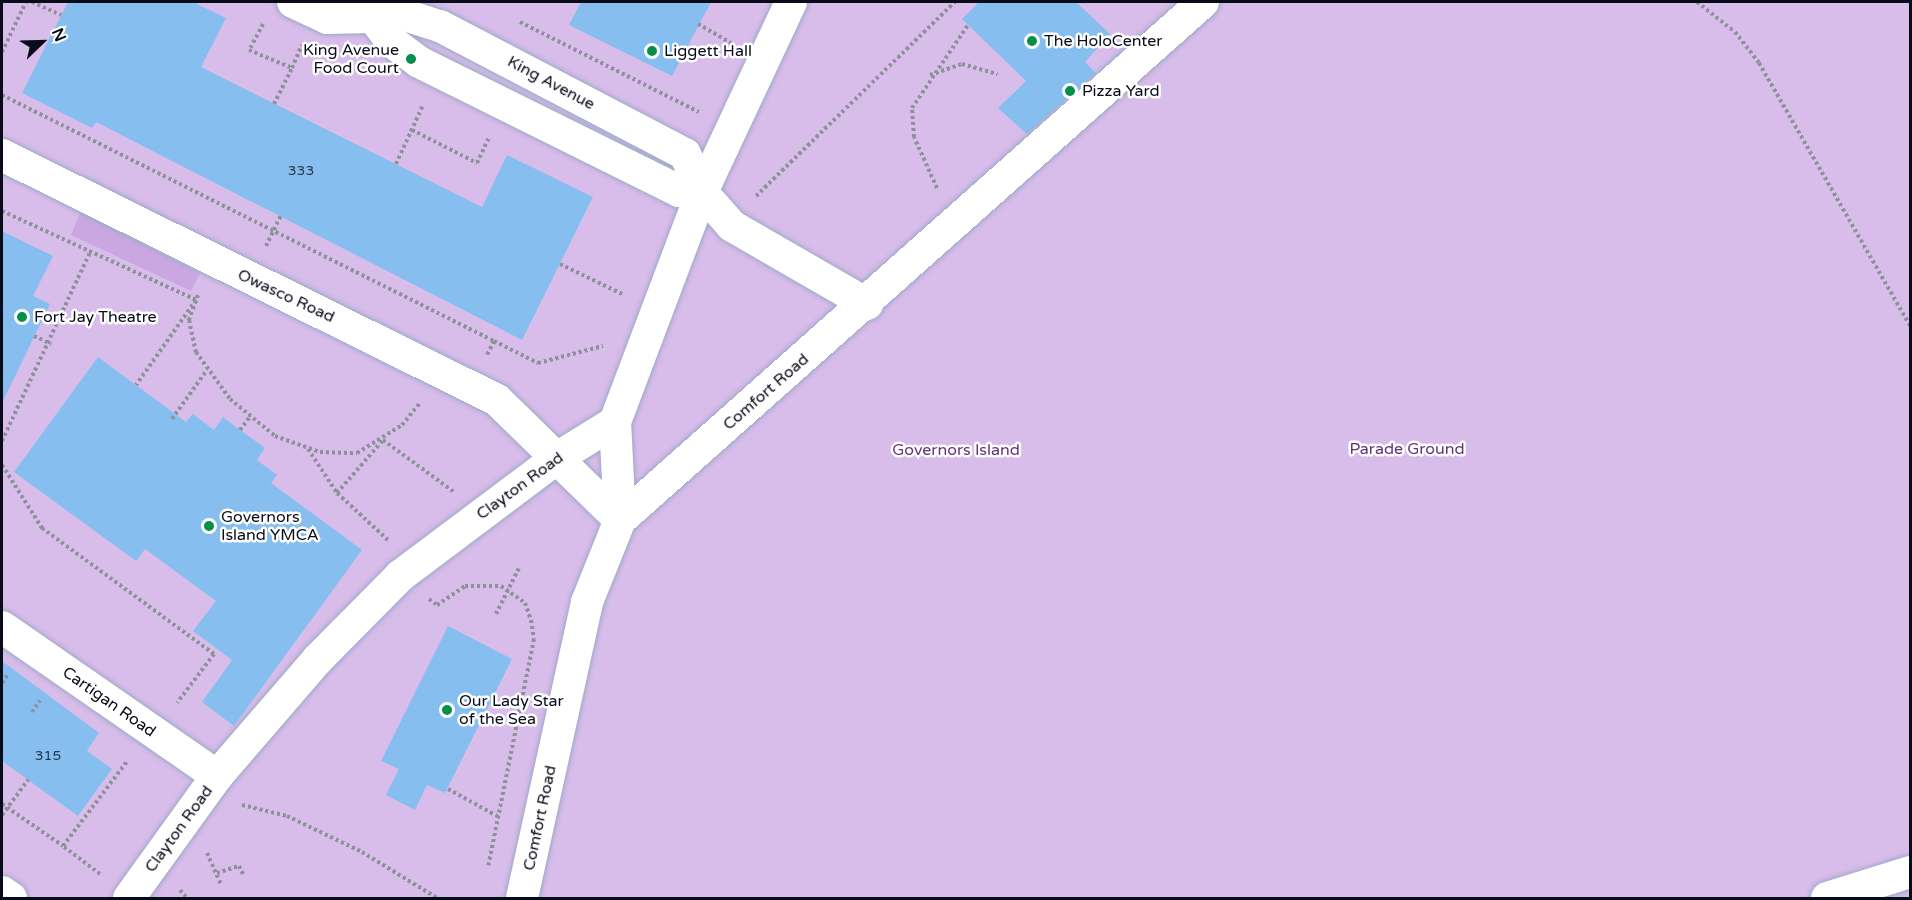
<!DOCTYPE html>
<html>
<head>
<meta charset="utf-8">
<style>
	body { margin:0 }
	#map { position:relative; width:1912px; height:900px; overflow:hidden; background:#eff2f9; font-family:"Varela Round",sans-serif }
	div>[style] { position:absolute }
	.green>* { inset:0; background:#d8bcea; transform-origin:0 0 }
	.forest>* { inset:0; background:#caa7e1 }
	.building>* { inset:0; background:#86bfef }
	.path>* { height:4px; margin-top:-2px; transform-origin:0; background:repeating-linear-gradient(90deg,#8d919a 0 3px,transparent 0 6px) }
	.roads { filter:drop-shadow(0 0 2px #9ba9c9) drop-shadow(0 0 2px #9ba9c9) }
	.street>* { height:32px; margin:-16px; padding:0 16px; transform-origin:16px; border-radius:16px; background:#fff }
	.dots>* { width:16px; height:16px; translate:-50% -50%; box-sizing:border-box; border:3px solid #fff; border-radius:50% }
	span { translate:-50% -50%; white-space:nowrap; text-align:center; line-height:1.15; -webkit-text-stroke:5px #fff; paint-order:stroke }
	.number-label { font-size:14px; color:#28394e }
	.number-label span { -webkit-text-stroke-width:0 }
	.poi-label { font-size:16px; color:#080c18 }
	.left { translate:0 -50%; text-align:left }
	.right { translate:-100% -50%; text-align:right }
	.street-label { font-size:16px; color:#080c18 }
	.park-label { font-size:16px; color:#61347a }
	.frame { position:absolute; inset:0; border:3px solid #080c18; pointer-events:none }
	.north { position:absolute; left:12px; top:12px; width:60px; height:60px; -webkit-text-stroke:4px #fff; paint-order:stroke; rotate:67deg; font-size:16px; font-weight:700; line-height:24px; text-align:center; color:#080c18 }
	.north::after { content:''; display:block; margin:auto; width:21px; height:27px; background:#080c18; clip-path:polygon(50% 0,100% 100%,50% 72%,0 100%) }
</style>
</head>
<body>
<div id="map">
	<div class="green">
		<div style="left:2px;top:2px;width:1908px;height:896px"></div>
	</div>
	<div class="forest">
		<div style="clip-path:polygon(81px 211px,200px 273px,191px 291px,71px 235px)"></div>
	</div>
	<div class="building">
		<div style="clip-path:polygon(68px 2px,193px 2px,226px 18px,201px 67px,482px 207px,507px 155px,593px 197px,522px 340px,96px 122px,92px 128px,22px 93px)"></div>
		<div style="clip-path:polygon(581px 2px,711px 2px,672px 76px,569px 25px)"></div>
		<div style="clip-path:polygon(979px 2px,1076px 2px,1110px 34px,1085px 62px,1096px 73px,1027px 134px,998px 108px,1026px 81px,962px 19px)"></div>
		<div style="clip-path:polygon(2px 231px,53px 256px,33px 296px,50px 304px,2px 403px)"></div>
		<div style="clip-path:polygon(98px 357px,186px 422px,193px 414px,214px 430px,223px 417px,240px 430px,265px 448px,257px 460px,277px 475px,271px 483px,362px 550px,234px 726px,202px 702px,232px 660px,193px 631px,216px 601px,145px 549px,136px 561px,14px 472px)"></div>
		<div style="clip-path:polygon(448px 626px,512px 659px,445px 793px,427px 785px,415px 810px,386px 795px,399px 769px,381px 761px)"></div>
		<div style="clip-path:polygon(2px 661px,99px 733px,87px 751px,112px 769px,78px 816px,2px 761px)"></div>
	</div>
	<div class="path">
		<div style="left:32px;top:2px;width:32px;rotate:24deg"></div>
		<div style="left:1697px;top:2px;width:48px;rotate:38.3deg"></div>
		<div style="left:1735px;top:32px;width:39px;rotate:52deg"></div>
		<div style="left:1759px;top:63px;width:303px;rotate:60.1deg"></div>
		<div style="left:520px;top:22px;width:200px;rotate:26.7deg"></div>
		<div style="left:263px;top:24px;width:30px;rotate:118deg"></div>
		<div style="left:249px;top:50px;width:47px;rotate:22.7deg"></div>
		<div style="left:292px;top:68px;width:25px;rotate:-67deg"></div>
		<div style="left:698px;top:24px;width:38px;rotate:30deg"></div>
		<div style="left:2px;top:52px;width:55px;rotate:-64.4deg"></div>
		<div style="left:930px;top:75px;width:34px;rotate:-19deg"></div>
		<div style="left:962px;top:64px;width:37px;rotate:16deg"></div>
		<div style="left:2px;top:95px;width:550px;rotate:26.57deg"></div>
		<div style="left:494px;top:341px;width:16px;rotate:117deg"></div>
		<div style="left:274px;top:104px;width:40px;rotate:-63.4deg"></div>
		<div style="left:412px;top:130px;width:73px;rotate:26.9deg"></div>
		<div style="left:477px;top:163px;width:29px;rotate:-65deg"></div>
		<div style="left:396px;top:164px;width:65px;rotate:-65.4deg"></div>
		<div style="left:937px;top:188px;width:56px;rotate:-114.3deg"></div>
		<div style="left:914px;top:137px;width:29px;rotate:-94deg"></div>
		<div style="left:912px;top:108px;width:100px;rotate:-56deg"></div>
		<div style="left:756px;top:196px;width:278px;rotate:-44.3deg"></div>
		<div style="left:2px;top:211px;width:213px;rotate:24.6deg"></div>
		<div style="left:196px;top:300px;width:104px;rotate:125.2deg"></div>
		<div style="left:266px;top:246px;width:34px;rotate:-64deg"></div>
		<div style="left:560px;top:264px;width:71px;rotate:25.8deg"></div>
		<div style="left:198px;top:295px;width:27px;rotate:110deg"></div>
		<div style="left:189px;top:320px;width:33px;rotate:78deg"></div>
		<div style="left:196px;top:352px;width:58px;rotate:54.1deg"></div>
		<div style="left:230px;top:399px;width:58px;rotate:39.4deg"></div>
		<div style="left:275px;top:436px;width:48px;rotate:19.6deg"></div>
		<div style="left:320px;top:452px;width:37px;rotate:2deg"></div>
		<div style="left:357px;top:453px;width:53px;rotate:-31.9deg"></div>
		<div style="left:402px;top:425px;width:28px;rotate:-51deg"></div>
		<div style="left:34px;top:336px;width:19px;rotate:25deg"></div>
		<div style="left:494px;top:341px;width:49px;rotate:26.6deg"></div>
		<div style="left:538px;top:363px;width:67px;rotate:-14.7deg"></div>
		<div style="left:172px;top:419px;width:60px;rotate:-54.5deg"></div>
		<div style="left:240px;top:430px;width:15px;rotate:-53deg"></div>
		<div style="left:2px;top:441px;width:208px;rotate:-65deg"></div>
		<div style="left:308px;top:449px;width:53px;rotate:56.6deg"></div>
		<div style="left:2px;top:465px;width:75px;rotate:57.6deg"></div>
		<div style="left:42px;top:528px;width:213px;rotate:36.2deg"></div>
		<div style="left:214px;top:654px;width:61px;rotate:127.1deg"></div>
		<div style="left:388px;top:540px;width:69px;rotate:-137.3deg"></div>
		<div style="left:337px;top:493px;width:70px;rotate:-49deg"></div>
		<div style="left:383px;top:440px;width:87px;rotate:36.1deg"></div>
		<div style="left:429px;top:599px;width:10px;rotate:37deg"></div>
		<div style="left:437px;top:605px;width:34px;rotate:-34deg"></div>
		<div style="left:465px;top:586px;width:36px"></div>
		<div style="left:501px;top:586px;width:29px;rotate:35deg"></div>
		<div style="left:525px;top:603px;width:18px;rotate:71deg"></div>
		<div style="left:531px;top:620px;width:19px;rotate:81deg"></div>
		<div style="left:534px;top:639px;width:233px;rotate:101.4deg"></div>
		<div style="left:496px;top:614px;width:51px;rotate:-63.4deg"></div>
		<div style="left:2px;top:683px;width:11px;rotate:-56deg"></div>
		<div style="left:32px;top:712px;width:14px;rotate:-56deg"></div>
		<div style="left:448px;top:789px;width:56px;rotate:28.9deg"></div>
		<div style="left:2px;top:804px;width:74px;rotate:34.5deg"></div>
		<div style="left:242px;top:805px;width:46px;rotate:13.7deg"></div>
		<div style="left:287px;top:816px;width:83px;rotate:25.6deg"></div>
		<div style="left:362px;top:852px;width:88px;rotate:31.5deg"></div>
		<div style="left:2px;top:815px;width:44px;rotate:-53.4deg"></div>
		<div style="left:207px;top:853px;width:34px;rotate:66deg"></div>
		<div style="left:217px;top:873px;width:23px;rotate:-18deg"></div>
		<div style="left:239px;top:866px;width:11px;rotate:63deg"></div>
		<div style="left:100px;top:874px;width:46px;rotate:-142.9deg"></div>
		<div style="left:63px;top:846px;width:108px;rotate:-52.9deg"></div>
		<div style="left:180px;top:890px;width:9px;rotate:49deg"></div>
	</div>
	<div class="roads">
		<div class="street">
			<div style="left:293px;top:2px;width:38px;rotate:25deg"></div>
			<div style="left:327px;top:18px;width:46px;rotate:-1.2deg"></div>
			<div style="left:373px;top:17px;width:30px;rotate:53deg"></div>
			<div style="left:391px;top:41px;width:35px;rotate:37deg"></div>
			<div style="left:419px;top:62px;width:290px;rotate:26.4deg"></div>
			<div style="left:679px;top:191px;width:23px;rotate:2deg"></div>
			<div style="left:364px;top:2px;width:17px;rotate:59deg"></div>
			<div style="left:373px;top:17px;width:29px;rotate:-6deg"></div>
			<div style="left:402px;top:14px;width:40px;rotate:18deg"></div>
			<div style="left:440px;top:26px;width:276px;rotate:27.6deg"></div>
			<div style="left:685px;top:154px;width:42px;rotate:65.9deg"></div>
			<div style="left:702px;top:192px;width:45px;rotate:48.6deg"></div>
			<div style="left:732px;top:226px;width:156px;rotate:30deg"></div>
			<div style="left:2px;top:155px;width:552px;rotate:26.33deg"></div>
			<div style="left:497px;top:400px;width:172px;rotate:44.3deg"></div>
			<div style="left:620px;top:520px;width:98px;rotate:-92.9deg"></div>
			<div style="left:2px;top:627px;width:262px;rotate:34.7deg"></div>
			<div style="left:2px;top:892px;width:11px;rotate:34deg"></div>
			<div style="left:129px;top:898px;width:150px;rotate:-54.2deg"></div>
			<div style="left:217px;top:776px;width:155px;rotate:-49.2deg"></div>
			<div style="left:318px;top:659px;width:117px;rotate:-45.3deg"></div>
			<div style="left:400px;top:576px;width:196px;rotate:-36.9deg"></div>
			<div style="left:557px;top:458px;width:68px;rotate:-31.8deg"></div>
			<div style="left:615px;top:422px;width:246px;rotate:-69.3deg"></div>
			<div style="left:702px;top:192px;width:210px;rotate:-64.9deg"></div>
			<div style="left:522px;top:898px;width:303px;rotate:-77.6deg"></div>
			<div style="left:587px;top:602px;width:88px;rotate:-68.1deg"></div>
			<div style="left:620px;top:520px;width:780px;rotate:-41.62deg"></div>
			<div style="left:1827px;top:898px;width:87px;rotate:-17.4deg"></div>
		</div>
	</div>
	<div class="dots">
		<div style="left:1032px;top:41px;background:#058e4c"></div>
		<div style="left:652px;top:51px;background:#058e4c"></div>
		<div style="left:411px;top:59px;background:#058e4c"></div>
		<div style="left:1070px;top:91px;background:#058e4c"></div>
		<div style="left:22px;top:317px;background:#058e4c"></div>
		<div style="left:209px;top:526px;background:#058e4c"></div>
		<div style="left:447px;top:710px;background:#058e4c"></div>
	</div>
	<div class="number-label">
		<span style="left:301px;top:171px">333</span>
		<span style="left:48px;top:756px">315</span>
	</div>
	<div class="poi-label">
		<span class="left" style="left:1044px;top:41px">The HoloCenter</span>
		<span class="right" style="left:399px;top:59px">King Avenue<br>Food Court</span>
		<span class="left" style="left:664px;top:51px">Liggett Hall</span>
		<span class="left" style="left:1082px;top:91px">Pizza Yard</span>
		<span class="left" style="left:34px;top:317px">Fort Jay Theatre</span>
		<span class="left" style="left:221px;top:526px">Governors<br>Island YMCA</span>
		<span class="left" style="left:459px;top:710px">Our Lady Star<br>of the Sea</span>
	</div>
	<div class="street-label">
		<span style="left:551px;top:83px;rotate:28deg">King Avenue</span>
		<span style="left:286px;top:296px;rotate:25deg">Owasco Road</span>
		<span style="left:766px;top:392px;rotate:-41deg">Comfort Road</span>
		<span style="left:520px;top:486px;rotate:-36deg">Clayton Road</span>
		<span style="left:109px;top:702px;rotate:35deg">Cartigan Road</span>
		<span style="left:540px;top:818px;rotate:-78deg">Comfort Road</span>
		<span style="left:179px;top:829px;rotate:-54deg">Clayton Road</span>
	</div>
	<div class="park-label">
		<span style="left:1407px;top:449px">Parade Ground</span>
		<span style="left:956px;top:450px">Governors Island</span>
	</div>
	<div class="frame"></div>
	<div class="north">N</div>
</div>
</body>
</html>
